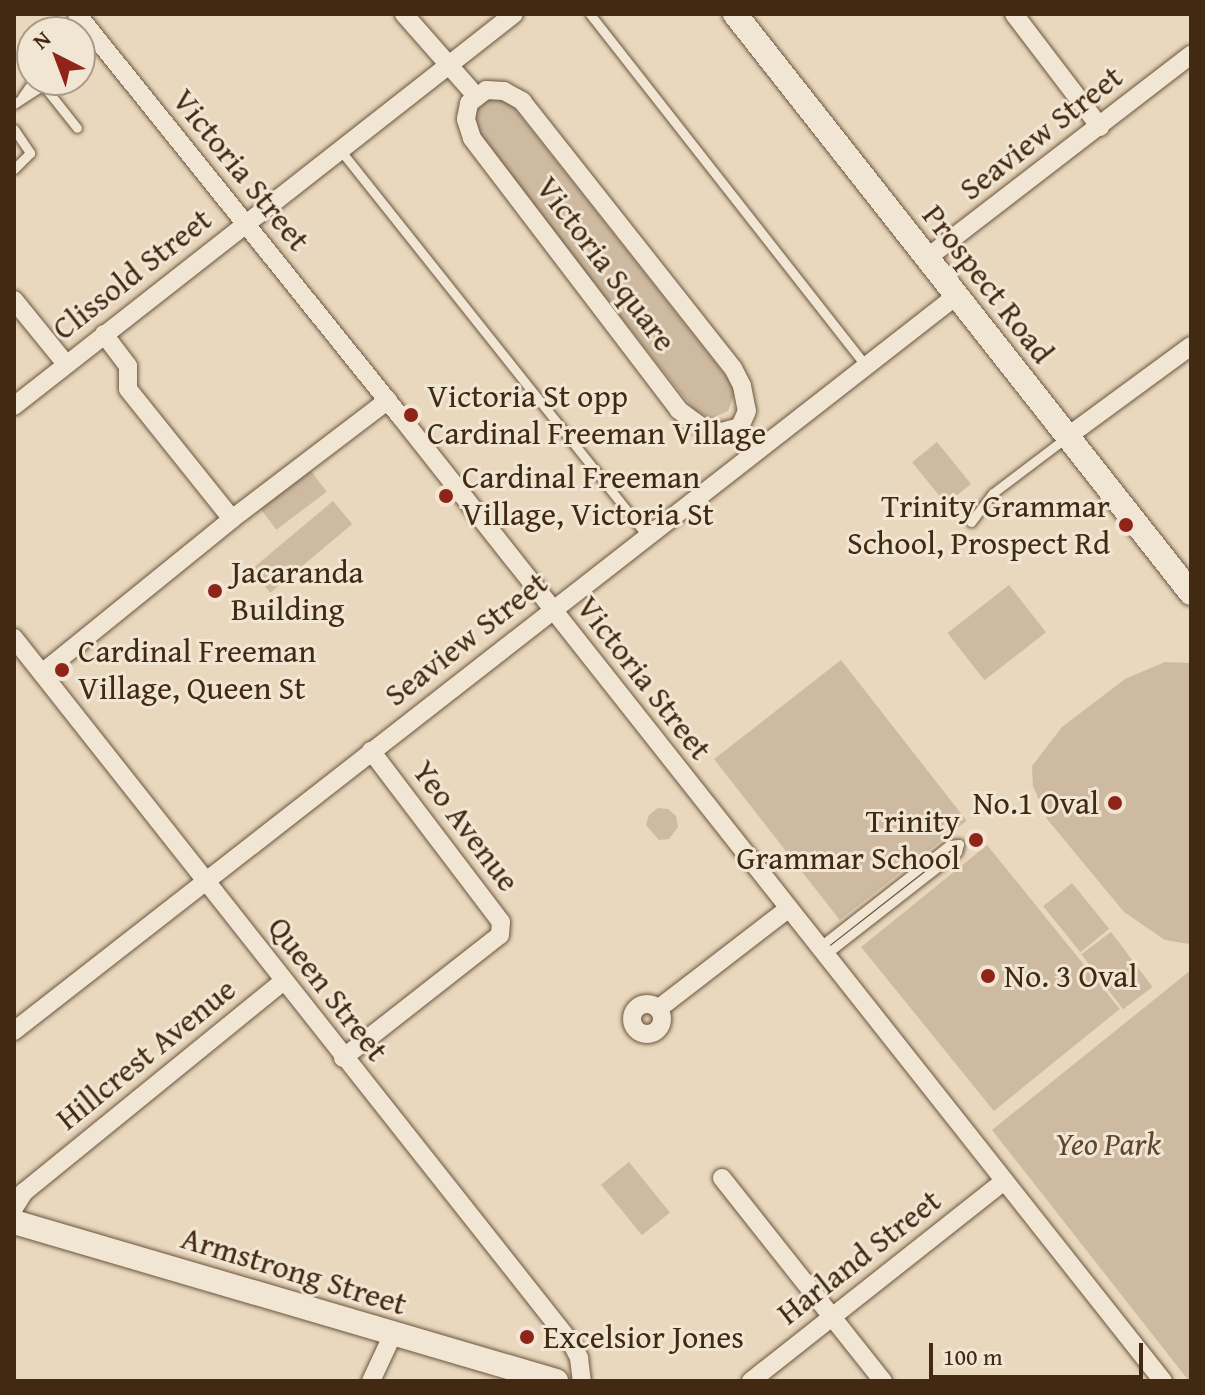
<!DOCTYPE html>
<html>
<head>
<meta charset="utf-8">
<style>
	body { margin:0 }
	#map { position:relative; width:1205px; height:1395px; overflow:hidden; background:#e9d8bd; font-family:"Gentium Book Plus",serif }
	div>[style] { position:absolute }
	.green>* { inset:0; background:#cdbaa0; transform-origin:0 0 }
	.roads { filter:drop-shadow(0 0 2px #6c553d) drop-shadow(0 0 2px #6c553d) }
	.lane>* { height:9px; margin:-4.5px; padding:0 4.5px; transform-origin:4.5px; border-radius:4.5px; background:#f1e6d4 }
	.street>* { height:18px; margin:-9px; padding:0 9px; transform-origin:9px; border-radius:9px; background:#f1e6d4 }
	.street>.ring { margin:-9px; padding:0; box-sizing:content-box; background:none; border:18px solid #f1e6d4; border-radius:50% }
	.secondary>* { height:24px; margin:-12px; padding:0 12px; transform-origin:12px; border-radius:12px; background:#f1e6d4 }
	.dots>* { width:22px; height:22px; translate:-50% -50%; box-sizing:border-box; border:4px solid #f1e6d4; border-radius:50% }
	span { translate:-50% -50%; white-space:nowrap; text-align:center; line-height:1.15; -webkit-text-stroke:6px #f1e6d4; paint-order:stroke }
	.street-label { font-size:32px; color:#422912 }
	.poi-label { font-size:32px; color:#422912 }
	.left { translate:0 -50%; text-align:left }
	.right { translate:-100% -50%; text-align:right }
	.park-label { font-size:32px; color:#5e462e; font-style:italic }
	.frame { position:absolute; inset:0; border:16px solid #422912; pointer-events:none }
	.north { position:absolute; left:16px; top:16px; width:80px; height:80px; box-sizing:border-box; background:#f1e6d4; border:2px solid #ab9a86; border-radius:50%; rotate:318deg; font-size:22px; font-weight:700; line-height:32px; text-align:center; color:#422912 }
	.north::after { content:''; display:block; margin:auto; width:28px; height:36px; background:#8f2418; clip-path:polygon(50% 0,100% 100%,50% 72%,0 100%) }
	.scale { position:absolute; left:929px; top:1343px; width:214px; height:36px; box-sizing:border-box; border:4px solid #422912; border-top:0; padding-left:10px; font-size:24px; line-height:28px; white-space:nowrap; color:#422912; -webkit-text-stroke:6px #f1e6d4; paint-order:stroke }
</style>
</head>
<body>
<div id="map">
	<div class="green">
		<div style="clip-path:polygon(489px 98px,507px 100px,514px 108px,732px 384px,734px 395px,728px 411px,712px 418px,695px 411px,481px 139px,474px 123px,476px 111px)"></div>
		<div style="left:937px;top:442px;width:54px;height:32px;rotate:51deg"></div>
		<div style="left:311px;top:471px;width:26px;height:63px;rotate:53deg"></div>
		<div style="left:333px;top:501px;width:30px;height:107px;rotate:50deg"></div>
		<div style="left:1009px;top:585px;width:60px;height:78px;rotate:52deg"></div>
		<div style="left:841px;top:660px;width:204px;height:161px;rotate:52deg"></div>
		<div style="clip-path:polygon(1165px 662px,1191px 663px,1189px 944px,1165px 940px,1124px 912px,1047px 819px,1033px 786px,1032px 766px,1062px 727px,1125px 679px)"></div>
		<div style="clip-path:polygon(658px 808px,668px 809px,676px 816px,678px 827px,669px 839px,659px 840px,646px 825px,649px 815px)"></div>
		<div style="left:987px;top:845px;width:211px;height:162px;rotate:51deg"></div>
		<div style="left:1072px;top:883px;width:59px;height:37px;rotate:51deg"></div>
		<div style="left:1111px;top:932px;width:69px;height:37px;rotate:53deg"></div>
		<div style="clip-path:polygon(1191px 970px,1191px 1381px,1189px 1381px,992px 1130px)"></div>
		<div style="left:629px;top:1162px;width:65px;height:36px;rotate:51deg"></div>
	</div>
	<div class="roads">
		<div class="lane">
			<div style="left:590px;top:14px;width:449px;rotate:51.9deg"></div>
			<div style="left:39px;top:80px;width:61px;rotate:51.6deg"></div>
			<div style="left:22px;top:97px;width:21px;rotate:-55deg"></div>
			<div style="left:14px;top:104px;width:44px;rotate:-33deg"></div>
			<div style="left:14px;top:129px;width:29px;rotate:56deg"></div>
			<div style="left:30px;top:153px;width:23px;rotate:135deg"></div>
			<div style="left:341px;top:151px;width:492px;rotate:51.5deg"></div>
			<div style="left:971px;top:522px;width:36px;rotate:-53deg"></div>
			<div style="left:993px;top:493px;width:93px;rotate:-37.1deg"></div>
			<div style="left:819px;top:947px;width:165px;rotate:-38.1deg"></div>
			<div style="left:949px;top:845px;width:10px;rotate:-6deg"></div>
			<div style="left:959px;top:844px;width:8px;rotate:104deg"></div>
			<div style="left:957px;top:852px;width:167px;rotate:142deg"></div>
		</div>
		<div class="street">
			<div style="left:77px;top:14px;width:516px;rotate:51.22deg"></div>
			<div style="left:400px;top:416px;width:1230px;rotate:51.67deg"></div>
			<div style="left:404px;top:14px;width:109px;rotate:48.7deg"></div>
			<div style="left:1014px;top:14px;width:142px;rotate:52.7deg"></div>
			<div style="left:486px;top:90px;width:18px;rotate:3deg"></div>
			<div style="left:504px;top:91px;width:21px;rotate:29deg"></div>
			<div style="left:522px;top:101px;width:340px;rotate:51.7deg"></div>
			<div style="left:733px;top:368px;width:20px;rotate:63deg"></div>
			<div style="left:742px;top:386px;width:25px;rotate:79deg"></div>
			<div style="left:747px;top:411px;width:17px;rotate:114deg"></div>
			<div style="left:740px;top:427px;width:20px;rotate:165deg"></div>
			<div style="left:721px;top:432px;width:20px;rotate:-165deg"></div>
			<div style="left:702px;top:427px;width:29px;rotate:-144deg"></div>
			<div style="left:679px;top:410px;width:342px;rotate:-127.3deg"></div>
			<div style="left:472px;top:138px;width:20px;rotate:-108deg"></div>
			<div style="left:466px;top:119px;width:16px;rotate:-79deg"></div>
			<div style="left:469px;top:103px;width:21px;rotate:-37deg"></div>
			<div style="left:927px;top:258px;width:333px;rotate:-37.6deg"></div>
			<div style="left:14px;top:300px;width:82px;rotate:50.9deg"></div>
			<div style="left:14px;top:406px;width:635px;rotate:-38.1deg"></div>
			<div style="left:1067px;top:437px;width:154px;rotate:-36.3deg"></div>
			<div style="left:232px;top:519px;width:196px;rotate:-37.3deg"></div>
			<div style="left:14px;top:638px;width:900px;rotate:51.68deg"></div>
			<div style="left:572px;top:1344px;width:16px;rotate:63deg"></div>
			<div style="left:579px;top:1358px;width:23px;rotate:83deg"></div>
			<div style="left:42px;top:673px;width:245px;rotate:-39deg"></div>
			<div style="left:232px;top:519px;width:166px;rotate:-128.7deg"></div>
			<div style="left:128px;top:389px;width:23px;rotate:-90deg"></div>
			<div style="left:128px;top:366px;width:40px;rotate:-127deg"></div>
			<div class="ring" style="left:632px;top:1004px;width:12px;height:12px"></div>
			<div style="left:658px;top:1009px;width:165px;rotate:-37.6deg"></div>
			<div style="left:14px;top:1031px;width:1195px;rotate:-37.96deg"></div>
			<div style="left:343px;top:1058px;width:199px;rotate:-38.1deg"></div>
			<div style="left:500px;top:935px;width:13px;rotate:-86deg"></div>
			<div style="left:501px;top:922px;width:215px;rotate:-127.2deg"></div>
			<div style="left:722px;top:1178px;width:259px;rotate:51.6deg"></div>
			<div style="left:14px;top:1208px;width:19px;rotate:-58deg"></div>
			<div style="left:24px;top:1192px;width:335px;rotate:-39.1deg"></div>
			<div style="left:371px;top:1381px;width:52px;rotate:-64.9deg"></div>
			<div style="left:751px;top:1381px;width:323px;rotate:-38.3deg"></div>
		</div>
		<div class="secondary">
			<div style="left:735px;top:14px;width:737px;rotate:51.78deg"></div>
			<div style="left:14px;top:1222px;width:565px;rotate:16.35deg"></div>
		</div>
	</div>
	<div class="dots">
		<div style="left:411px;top:415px;background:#8f2418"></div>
		<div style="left:446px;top:496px;background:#8f2418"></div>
		<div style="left:1126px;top:525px;background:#8f2418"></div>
		<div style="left:215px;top:591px;background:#8f2418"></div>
		<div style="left:62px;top:670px;background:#8f2418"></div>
		<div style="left:1115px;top:803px;background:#8f2418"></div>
		<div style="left:976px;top:840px;background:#8f2418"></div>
		<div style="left:988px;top:976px;background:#8f2418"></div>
		<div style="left:527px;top:1337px;background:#8f2418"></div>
	</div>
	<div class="street-label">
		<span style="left:1041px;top:133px;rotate:-38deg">Seaview Street</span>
		<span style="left:241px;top:170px;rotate:51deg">Victoria Street</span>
		<span style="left:606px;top:264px;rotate:53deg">Victoria Square</span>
		<span style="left:132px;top:274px;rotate:-38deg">Clissold Street</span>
		<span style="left:988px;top:284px;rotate:52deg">Prospect Road</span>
		<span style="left:466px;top:639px;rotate:-38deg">Seaview Street</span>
		<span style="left:644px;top:678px;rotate:52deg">Victoria Street</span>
		<span style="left:466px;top:826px;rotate:53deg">Yeo Avenue</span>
		<span style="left:328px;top:989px;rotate:52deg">Queen Street</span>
		<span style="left:146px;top:1054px;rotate:-39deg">Hillcrest Avenue</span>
		<span style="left:859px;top:1257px;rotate:-38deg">Harland Street</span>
		<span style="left:294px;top:1271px;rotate:17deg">Armstrong Street</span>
	</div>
	<div class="poi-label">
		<span class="left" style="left:427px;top:415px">Victoria St opp<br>Cardinal Freeman Village</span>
		<span class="left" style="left:462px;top:496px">Cardinal Freeman<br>Village, Victoria St</span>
		<span class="right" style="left:1110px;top:525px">Trinity Grammar<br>School, Prospect Rd</span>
		<span class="left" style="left:231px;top:591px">Jacaranda<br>Building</span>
		<span class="left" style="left:78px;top:670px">Cardinal Freeman<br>Village, Queen St</span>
		<span class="right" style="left:1099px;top:803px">No.1 Oval</span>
		<span class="right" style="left:960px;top:840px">Trinity<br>Grammar School</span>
		<span class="left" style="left:1004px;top:976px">No. 3 Oval</span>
		<span class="left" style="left:543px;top:1337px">Excelsior Jones</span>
	</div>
	<div class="park-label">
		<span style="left:1108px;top:1144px">Yeo Park</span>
	</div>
	<div class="frame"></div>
	<div class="north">N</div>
	<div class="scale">100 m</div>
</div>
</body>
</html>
